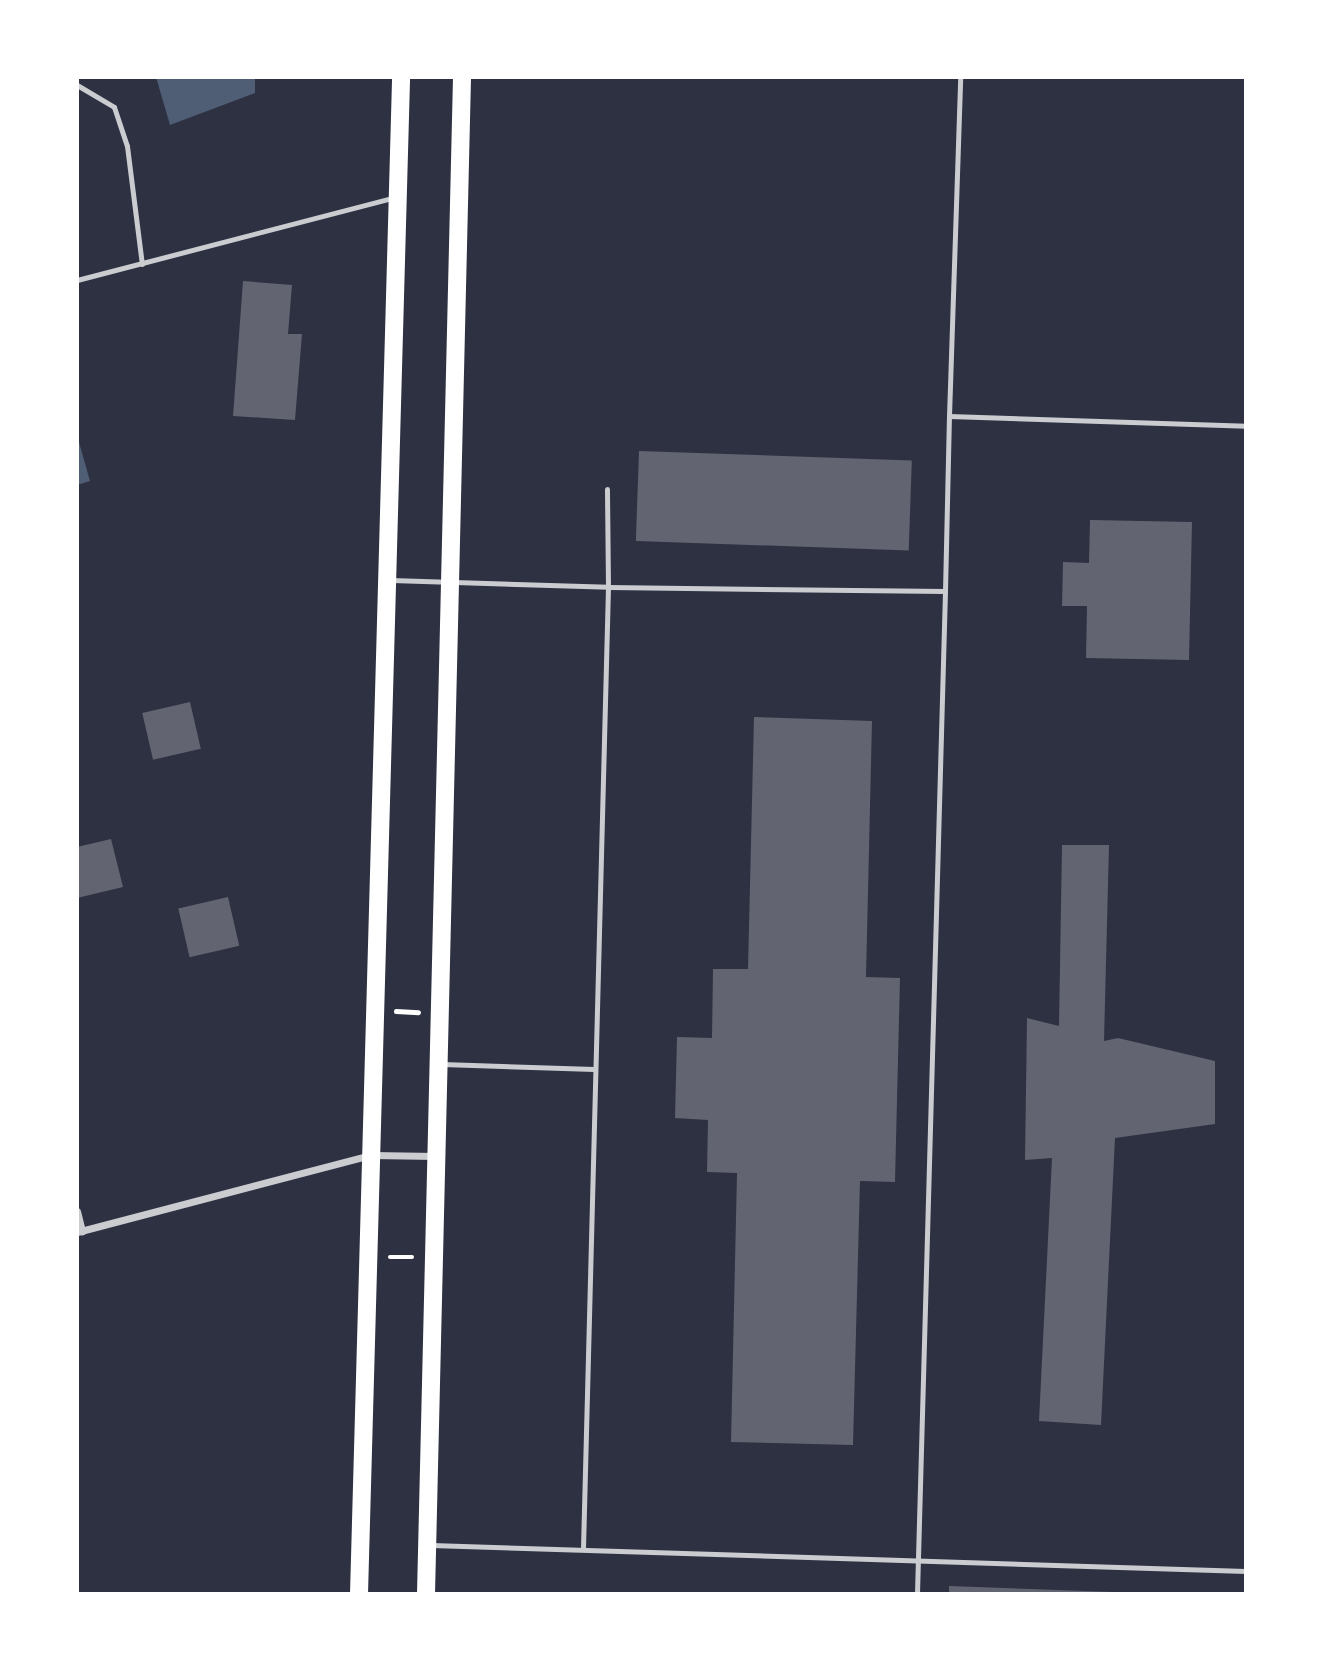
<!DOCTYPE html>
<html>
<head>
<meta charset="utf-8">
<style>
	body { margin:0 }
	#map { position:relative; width:1323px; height:1671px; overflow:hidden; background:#2d3142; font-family:"PT Sans",sans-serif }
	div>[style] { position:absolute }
	.water>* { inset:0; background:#4f5d75 }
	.building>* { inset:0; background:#626471; transform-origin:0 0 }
	.path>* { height:4.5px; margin:-2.25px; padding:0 2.25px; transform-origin:2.25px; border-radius:2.25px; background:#fff }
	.service>* { height:5px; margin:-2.5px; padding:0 2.5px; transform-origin:2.5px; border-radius:2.5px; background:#caccd0 }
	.minor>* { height:7px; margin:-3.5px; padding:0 3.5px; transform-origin:3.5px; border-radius:3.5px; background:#caccd0 }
	.primary>* { height:18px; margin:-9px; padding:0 9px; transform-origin:9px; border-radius:9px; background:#fff }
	span { translate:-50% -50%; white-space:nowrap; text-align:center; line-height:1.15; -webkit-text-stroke:6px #fff; paint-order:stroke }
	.frame { position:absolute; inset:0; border:79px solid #fff; pointer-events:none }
</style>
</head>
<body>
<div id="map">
	<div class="water">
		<div style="clip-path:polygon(156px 77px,255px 77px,255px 93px,170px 125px)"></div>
		<div style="clip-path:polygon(77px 435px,90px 481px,77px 485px)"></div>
	</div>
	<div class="building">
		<div style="clip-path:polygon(243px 281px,292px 285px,288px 334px,302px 334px,295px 420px,233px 416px)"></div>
		<div style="left:639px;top:451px;width:273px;height:90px;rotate:2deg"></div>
		<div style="clip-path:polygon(1090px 520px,1192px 522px,1189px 660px,1086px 658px,1087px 606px,1062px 606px,1063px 562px,1089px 563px)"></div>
		<div style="left:190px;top:702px;width:48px;height:49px;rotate:77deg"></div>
		<div style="clip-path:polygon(754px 717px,872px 721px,866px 977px,900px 978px,895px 1182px,860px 1181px,853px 1445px,731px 1442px,737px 1173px,707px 1172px,708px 1120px,675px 1118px,677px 1037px,712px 1038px,713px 969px,748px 969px)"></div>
		<div style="clip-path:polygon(111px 839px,123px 887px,77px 898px,77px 847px)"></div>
		<div style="clip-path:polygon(1062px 845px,1109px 845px,1104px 1041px,1118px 1038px,1215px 1061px,1215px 1124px,1115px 1138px,1101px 1425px,1039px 1421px,1052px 1158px,1025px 1160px,1027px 1018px,1059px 1026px)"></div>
		<div style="left:228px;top:897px;width:50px;height:51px;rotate:77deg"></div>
		<div style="clip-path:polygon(949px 1586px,1113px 1592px,1113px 1594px,949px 1594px)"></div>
	</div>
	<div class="path">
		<div style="left:396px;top:1011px;width:22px;rotate:3deg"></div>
		<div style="left:390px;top:1257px;width:22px"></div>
	</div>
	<div class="service">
		<div style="left:77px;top:85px;width:43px;rotate:30.7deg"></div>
		<div style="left:114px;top:107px;width:41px;rotate:71.6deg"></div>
		<div style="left:127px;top:146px;width:119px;rotate:82.8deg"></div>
		<div style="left:77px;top:280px;width:330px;rotate:-14.6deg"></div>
		<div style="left:949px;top:416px;width:339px;rotate:-88.1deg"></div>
		<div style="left:391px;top:580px;width:217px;rotate:1.8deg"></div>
		<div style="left:608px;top:587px;width:337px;rotate:0.7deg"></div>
		<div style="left:945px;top:591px;width:1003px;rotate:91.6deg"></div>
		<div style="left:945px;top:591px;width:175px;rotate:-88.7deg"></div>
		<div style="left:949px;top:416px;width:297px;rotate:1.9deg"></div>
		<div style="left:442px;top:1064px;width:152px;rotate:1.9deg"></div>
		<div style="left:431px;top:1545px;width:815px;rotate:1.83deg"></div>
		<div style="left:583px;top:1548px;width:961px;rotate:-88.51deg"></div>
		<div style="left:608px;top:587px;width:98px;rotate:-90.6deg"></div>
	</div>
	<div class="minor">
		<div style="left:77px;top:1211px;width:21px;rotate:76deg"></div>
		<div style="left:77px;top:1232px;width:304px;rotate:-14.7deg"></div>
		<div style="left:371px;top:1155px;width:65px;rotate:0.9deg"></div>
	</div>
	<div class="primary">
		<div style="left:359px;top:1594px;width:1518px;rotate:-88.41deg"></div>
		<div style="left:426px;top:1594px;width:1517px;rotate:-88.64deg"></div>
	</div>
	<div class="frame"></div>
</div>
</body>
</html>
